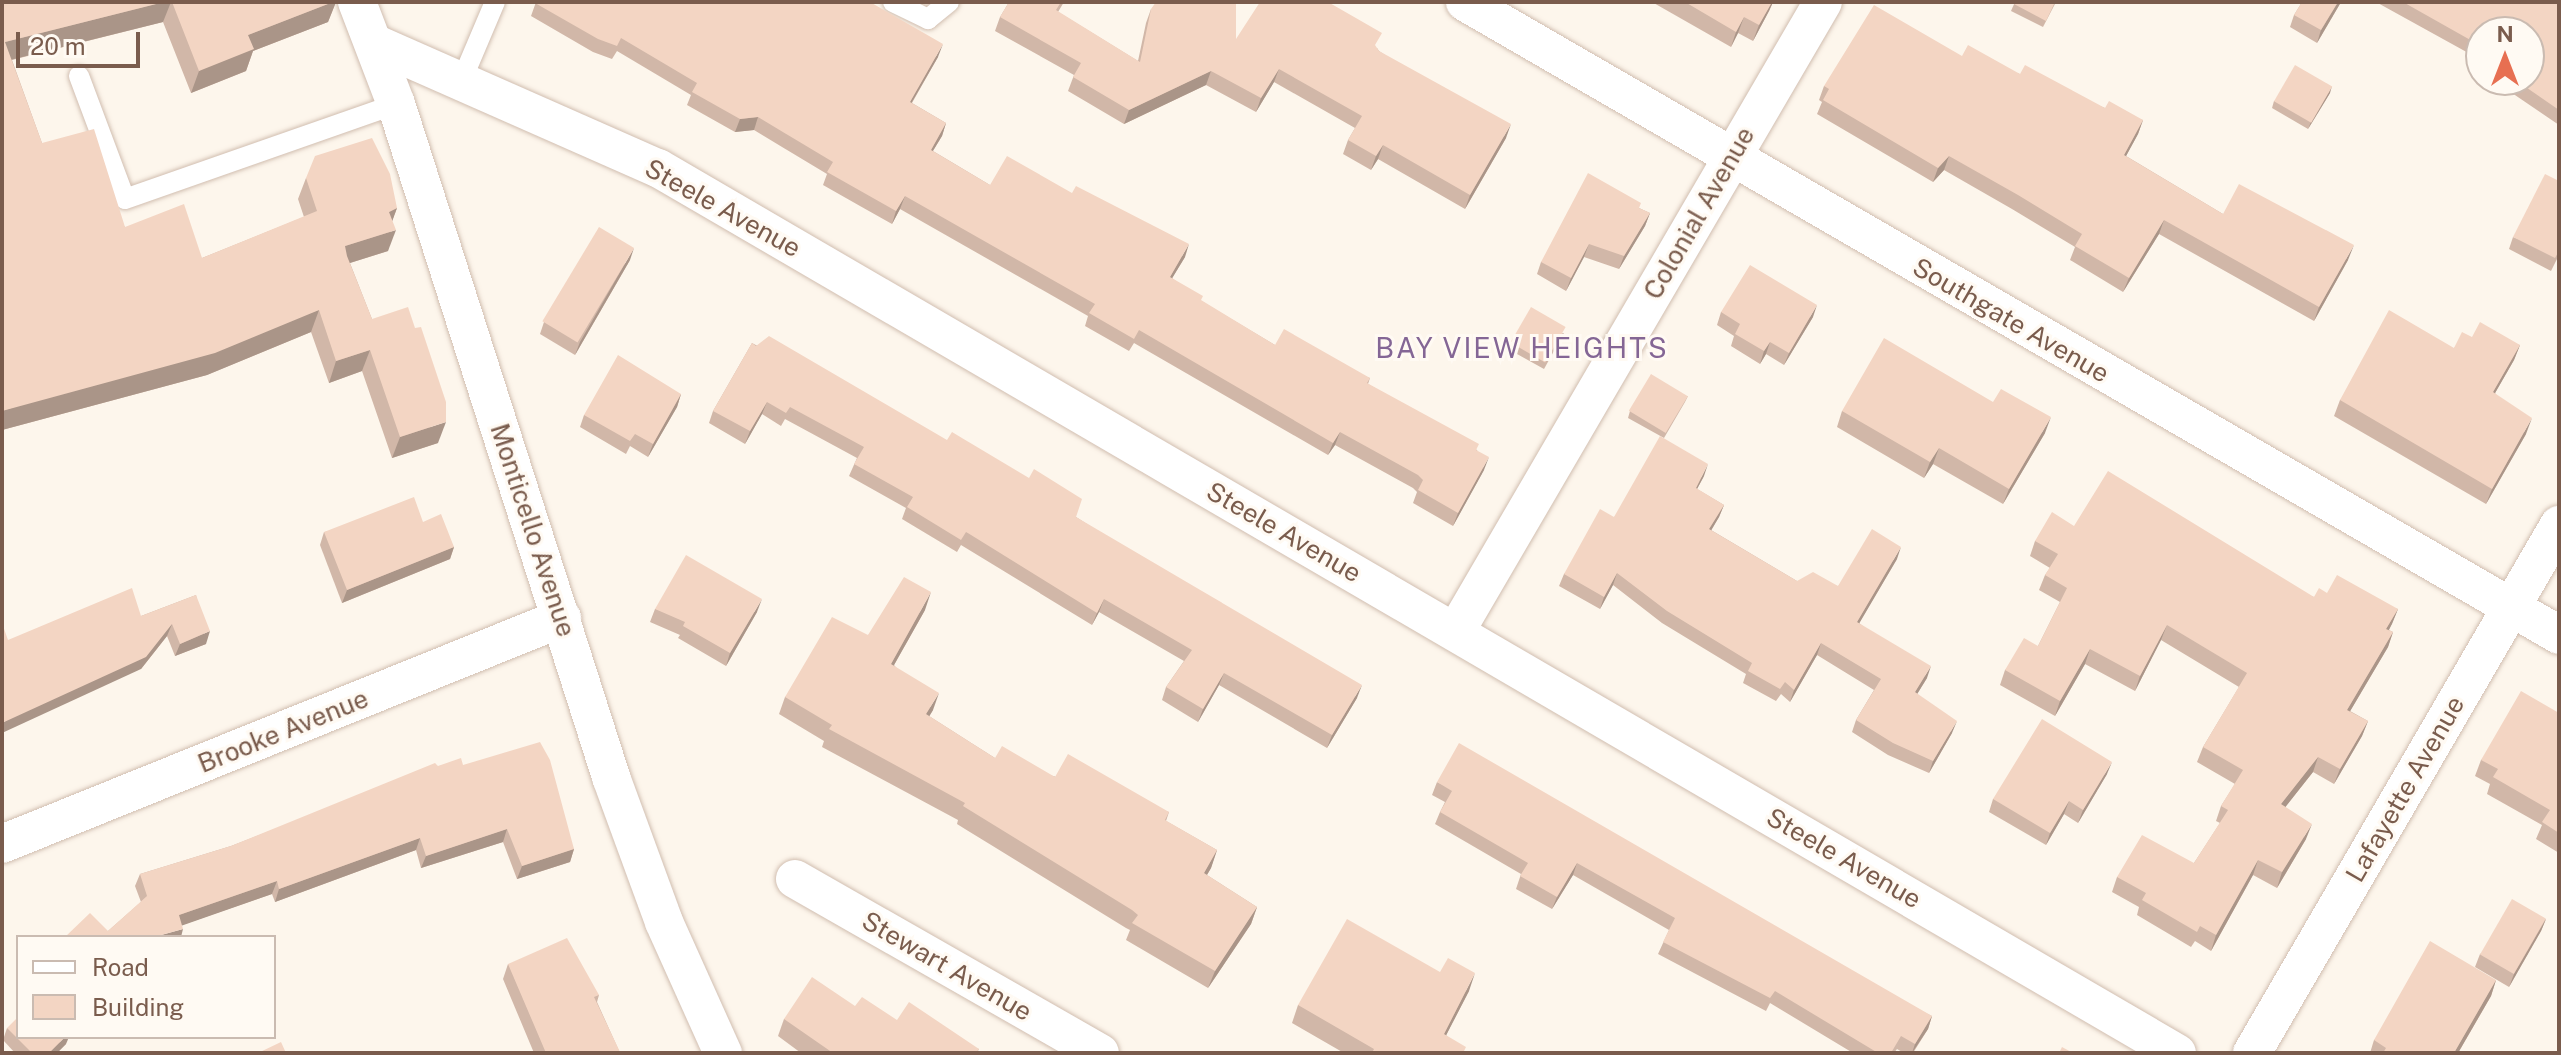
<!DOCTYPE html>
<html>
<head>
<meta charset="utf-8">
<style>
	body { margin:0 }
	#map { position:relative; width:2561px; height:1055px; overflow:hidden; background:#fdf6ec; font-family:"Public Sans",sans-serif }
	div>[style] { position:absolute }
	.roads { filter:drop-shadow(0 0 2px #d1beb0) drop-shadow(0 0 2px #d1beb0) }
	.service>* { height:20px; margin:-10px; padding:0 10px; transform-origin:10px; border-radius:10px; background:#fff }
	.minor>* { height:38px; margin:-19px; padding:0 19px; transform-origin:19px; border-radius:19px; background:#fff }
	.wall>* { inset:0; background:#d1b7a8 }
	.shaded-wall>* { inset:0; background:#aa9588 }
	.building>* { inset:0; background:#f3d5c3; transform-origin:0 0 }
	span { translate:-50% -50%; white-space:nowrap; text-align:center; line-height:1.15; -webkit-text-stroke:6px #fffaf3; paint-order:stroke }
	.street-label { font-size:26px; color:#7a5c4d }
	.neighbourhood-label { font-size:28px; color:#846695; letter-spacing:2px }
	.frame { position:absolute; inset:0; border:4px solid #7a5c4d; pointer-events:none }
	.legend { position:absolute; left:16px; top:935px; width:260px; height:104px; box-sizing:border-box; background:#fffaf3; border:2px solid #cabbb1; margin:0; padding:10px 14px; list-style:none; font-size:24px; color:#7a5c4d }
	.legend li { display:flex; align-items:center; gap:16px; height:40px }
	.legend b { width:40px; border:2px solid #cabbb1 }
	.north { position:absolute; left:2465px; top:16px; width:80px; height:80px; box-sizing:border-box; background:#fffaf3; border:2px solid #cabbb1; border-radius:50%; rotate:0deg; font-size:22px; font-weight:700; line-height:32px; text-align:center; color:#7a5c4d }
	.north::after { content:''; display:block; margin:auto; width:28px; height:36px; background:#e76f51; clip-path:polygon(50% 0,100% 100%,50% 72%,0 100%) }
	.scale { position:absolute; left:16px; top:32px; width:124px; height:36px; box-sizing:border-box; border:4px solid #7a5c4d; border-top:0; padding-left:10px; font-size:24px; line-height:28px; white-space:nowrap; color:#7a5c4d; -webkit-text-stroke:6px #fffaf3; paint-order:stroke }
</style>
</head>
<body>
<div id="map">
	<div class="roads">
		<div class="service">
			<div style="left:893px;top:2px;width:39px;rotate:26deg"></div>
			<div style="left:928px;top:19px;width:27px;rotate:-39deg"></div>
			<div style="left:79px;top:76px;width:131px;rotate:69.5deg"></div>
			<div style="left:125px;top:199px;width:287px;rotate:-19.3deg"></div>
			<div style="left:461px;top:82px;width:87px;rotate:-67deg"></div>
		</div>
		<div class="minor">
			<div style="left:357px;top:2px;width:109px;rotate:69.1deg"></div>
			<div style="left:396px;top:104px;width:707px;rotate:72.28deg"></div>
			<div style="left:611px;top:777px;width:154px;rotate:69.9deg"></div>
			<div style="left:664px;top:922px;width:144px;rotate:65.8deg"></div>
			<div style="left:1465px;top:2px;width:1264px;rotate:30.05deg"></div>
			<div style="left:374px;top:43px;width:310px;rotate:23.8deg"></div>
			<div style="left:658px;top:168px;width:1758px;rotate:30.23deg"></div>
			<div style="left:1456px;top:631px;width:728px;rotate:-59.74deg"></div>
			<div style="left:2px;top:844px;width:604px;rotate:-21.98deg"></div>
			<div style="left:795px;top:879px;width:351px;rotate:29.7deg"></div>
			<div style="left:2252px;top:1053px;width:611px;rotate:-59.82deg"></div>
		</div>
	</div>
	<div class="wall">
		<div style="clip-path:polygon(2px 2px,336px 2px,328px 22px,253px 51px,246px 71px,191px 93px,163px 22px,12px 60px,42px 143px,125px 227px,202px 258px,304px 217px,298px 199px,306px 178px,397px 208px,392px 221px,388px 251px,350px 263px,372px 319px,438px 443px,392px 458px,362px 371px,329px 383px,311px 332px,207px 375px,2px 430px)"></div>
		<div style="clip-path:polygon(536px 2px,938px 57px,912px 103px,946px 123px,942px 136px,933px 151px,990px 185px,1185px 257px,1172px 278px,1201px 301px,1275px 345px,1370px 378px,1368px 384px,1477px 450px,1484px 470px,1453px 526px,1413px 503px,1417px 492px,1413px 488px,1335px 445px,1328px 455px,1134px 343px,1129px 351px,1085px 326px,1088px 316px,900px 209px,892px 224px,860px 206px,823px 185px,827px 174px,754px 130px,735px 132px,687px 105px,691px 95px,617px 51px,612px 59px,593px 52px,531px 16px)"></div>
		<div style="clip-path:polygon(1009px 2px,1064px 2px,1058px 12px,1138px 61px,1146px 23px,1151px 9px,1236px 39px,1377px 48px,1379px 51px,1506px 138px,1465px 209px,1378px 159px,1371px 170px,1343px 154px,1348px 140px,1355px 128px,1274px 82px,1256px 112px,1206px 85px,1124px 124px,1068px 91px,1074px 75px,995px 31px,1000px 17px)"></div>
		<div style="clip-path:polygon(1652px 2px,1773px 2px,1769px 11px,1753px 41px,1738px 33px,1731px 47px)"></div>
		<div style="clip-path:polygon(2015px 2px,2056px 2px,2043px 27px,2011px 11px)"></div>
		<div style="clip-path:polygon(2302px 2px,2341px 2px,2317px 43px,2290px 27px,2294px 15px)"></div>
		<div style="clip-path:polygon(2376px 2px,2559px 2px,2559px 125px,2512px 93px,2516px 80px,2529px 80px,2529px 32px,2481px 32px,2481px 60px)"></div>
		<div style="clip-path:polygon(1962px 56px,2020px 74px,2105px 108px,2143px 120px,2138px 134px,2126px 156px,2223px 214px,2348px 260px,2314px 321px,2159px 234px,2123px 292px,2070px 260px,2075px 247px,2012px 209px,1944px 170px,1933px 182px,1817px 114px,1822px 102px,1819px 100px,1824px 86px)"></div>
		<div style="clip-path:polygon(2330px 93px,2308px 129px,2272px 108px,2274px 101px)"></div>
		<div style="clip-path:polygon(1639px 208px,1650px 213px,1645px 226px,1619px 269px,1584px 257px,1566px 291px,1537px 274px,1541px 262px)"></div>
		<div style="clip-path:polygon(2513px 237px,2559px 255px,2551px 271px,2509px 249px)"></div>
		<div style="clip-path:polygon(630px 260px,575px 355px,540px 334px,544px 322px)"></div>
		<div style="clip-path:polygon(1721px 312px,1813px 317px,1784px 365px,1766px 354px,1760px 364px,1731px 346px,1734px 336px,1717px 325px)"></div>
		<div style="clip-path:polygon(1564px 333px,1544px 369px,1508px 349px,1511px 343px)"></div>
		<div style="clip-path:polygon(2472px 337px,2520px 345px,2514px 360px,2495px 393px,2526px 434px,2486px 504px,2334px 416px,2340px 400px,2454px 348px)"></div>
		<div style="clip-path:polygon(752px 343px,1076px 517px,1357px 698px,1327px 748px,1219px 685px,1198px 722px,1162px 700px,1166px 687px,1184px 661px,1099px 612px,1092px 625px,961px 545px,957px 552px,902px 519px,906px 508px,849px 476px,857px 458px,785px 419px,781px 426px,762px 414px,745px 444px,709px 423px,713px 411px)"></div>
		<div style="clip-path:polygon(681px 394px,677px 407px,648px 457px,630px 446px,626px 454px,580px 427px,584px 415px)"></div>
		<div style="clip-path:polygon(1688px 396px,1685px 402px,1664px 438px,1628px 418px,1630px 411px)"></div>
		<div style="clip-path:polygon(1842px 411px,2045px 433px,2003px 504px,1933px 464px,1924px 478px,1837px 427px)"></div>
		<div style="clip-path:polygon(1704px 476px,1697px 489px,1724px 505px,1719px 517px,1711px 530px,1797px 581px,1838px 586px,1897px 559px,1859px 623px,1927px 678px,1917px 694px,1952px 733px,1929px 773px,1888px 755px,1852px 732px,1856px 720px,1874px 690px,1817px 655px,1790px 702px,1781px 694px,1776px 701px,1743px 683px,1746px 674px,1662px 623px,1613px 585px,1600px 609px,1559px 586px,1564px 574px,1614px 517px)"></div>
		<div style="clip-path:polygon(423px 522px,454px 547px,450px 559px,342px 603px,320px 545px,324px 532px)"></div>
		<div style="clip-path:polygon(2074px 526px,2314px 597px,2327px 593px,2398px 609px,2389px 630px,2393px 632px,2388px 647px,2350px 711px,2368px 721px,2362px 736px,2334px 784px,2313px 772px,2285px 807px,2306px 839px,2277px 888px,2253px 875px,2211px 951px,2195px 941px,2191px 947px,2137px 915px,2139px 907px,2112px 892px,2117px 877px,2194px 863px,2220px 823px,2216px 821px,2221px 806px,2235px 784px,2197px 762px,2203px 747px,2239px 687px,2161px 640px,2135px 691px,2085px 664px,2055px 716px,2000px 685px,2005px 670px,2038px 646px,2060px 602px,2039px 590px,2045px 575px,2050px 568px,2030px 556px,2035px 541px)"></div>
		<div style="clip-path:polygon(196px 595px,206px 644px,175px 656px,167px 636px,141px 669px,141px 616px)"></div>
		<div style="clip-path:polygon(655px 609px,757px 612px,726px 666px,678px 638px,680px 635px,650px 622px)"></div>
		<div style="clip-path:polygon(925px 610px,894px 665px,933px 710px,929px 716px,995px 758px,1169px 812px,1166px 821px,1217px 850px,1211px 868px,1207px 875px,1257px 907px,1251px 924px,1208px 988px,1126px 940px,1130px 930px,1126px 928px,957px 824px,958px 820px,822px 747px,824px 741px,779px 714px,785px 697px,868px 635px)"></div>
		<div style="clip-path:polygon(2559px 713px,2559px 853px,2536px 839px,2542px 825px,2487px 794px,2490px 784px,2475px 776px,2481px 760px)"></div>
		<div style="clip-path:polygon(463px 765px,574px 849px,570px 862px,517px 879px,503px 842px,421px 868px,416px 850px,275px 902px,272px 894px,182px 925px,108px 931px,141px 902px,135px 886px,140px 874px,231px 846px,438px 766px)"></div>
		<div style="clip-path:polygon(2107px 774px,2078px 823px,2064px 814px,2046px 845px,1989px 812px,1993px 799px)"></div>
		<div style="clip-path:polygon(1437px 782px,1932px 1016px,1928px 1029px,1913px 1053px,1904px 1053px,1897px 1049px,1894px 1053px,1853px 1053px,1770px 1003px,1766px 1011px,1658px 954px,1669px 930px,1573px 875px,1552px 909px,1516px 889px,1521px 874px,1435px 824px,1440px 812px,1445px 802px,1432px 795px)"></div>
		<div style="clip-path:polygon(2546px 919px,2541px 931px,2509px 987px,2475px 967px,2480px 954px)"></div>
		<div style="clip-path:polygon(508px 964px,599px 995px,597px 1002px,620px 1053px,534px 1053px,503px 979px)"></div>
		<div style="clip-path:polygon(2496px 980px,2491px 996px,2458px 1053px,2370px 1053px,2374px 1040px)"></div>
		<div style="clip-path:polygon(1469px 991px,1446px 1035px,1464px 1053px,1344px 1053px,1292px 1023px,1298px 1005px)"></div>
		<div style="clip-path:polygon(855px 1006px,979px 1049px,977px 1053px,801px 1053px,778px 1036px,784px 1019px)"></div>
		<div style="clip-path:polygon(7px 1028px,66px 1044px,57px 1053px,15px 1053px,3px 1040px)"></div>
	</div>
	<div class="shaded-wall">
		<div style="clip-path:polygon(164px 2px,171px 2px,163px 22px,2px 62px,5px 42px)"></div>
		<div style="clip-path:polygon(333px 2px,336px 2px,328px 22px,253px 51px,246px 71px,191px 93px,199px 71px,248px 35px)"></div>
		<div style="clip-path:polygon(1772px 2px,1773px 2px,1769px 11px,1753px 41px,1759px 25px)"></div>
		<div style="clip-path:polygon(2338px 2px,2341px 2px,2317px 43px,2321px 30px)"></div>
		<div style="clip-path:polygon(1744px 17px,1738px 33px,1731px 47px,1736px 32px)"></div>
		<div style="clip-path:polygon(943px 44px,938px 57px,905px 114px,910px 102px)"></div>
		<div style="clip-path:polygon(1279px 69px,1274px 82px,1256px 112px,1261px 98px)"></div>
		<div style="clip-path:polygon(1211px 71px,1206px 85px,1124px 124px,1129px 110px)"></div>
		<div style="clip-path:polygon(2332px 86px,2330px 93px,2308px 129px,2311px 122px)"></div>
		<div style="clip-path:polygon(758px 117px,754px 130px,735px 132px,740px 119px)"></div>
		<div style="clip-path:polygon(2143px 120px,2138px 134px,2119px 169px,2124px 155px)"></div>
		<div style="clip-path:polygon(946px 123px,942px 136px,926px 162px,931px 150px)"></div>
		<div style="clip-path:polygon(1511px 124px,1506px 138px,1465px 209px,1470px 195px)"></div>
		<div style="clip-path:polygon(1383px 145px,1378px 159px,1371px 170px,1376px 156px)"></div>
		<div style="clip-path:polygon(1949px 156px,1944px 170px,1933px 182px,1938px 168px)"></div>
		<div style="clip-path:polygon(905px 196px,900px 209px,892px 224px,896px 211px)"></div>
		<div style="clip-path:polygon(397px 208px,389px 230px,389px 212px)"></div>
		<div style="clip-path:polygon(1650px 213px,1645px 226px,1619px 269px,1624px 256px)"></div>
		<div style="clip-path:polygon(2164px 220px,2159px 234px,2123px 292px,2129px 278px)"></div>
		<div style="clip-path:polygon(396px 230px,388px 251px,337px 267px,345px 246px)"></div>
		<div style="clip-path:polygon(1189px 244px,1185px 257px,1165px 290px,1170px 277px)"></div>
		<div style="clip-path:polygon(1589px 244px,1584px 257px,1566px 291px,1571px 278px)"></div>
		<div style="clip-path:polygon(2354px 245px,2348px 260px,2314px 321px,2319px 307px)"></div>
		<div style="clip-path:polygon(634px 248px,630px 260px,575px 355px,580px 342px)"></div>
		<div style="clip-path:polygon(1817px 305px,1813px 317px,1784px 365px,1789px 353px)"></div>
		<div style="clip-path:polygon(319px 310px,311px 332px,207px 375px,2px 430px,2px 411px)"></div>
		<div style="clip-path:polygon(1770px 342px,1766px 354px,1760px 364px,1764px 351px)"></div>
		<div style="clip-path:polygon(2520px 345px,2514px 360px,2487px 407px,2493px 392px)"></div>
		<div style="clip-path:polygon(370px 350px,362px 371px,329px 383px,336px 361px)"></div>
		<div style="clip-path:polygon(681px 394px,677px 407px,648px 457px,653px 444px)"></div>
		<div style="clip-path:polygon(767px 402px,762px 414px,745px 444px,750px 431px)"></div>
		<div style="clip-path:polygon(2051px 417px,2045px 433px,2003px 504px,2009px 489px)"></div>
		<div style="clip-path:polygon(2532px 418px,2526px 434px,2486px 504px,2492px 489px)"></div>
		<div style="clip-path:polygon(446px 422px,438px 443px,392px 458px,400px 437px)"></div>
		<div style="clip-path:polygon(1340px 432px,1335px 445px,1328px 455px,1333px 443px)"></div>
		<div style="clip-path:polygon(1939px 448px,1933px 464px,1924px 478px,1930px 462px)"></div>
		<div style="clip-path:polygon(1489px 457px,1484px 470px,1453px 526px,1458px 513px)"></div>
		<div style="clip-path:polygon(1708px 464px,1704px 476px,1691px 500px,1696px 488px)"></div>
		<div style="clip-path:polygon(1724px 505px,1719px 517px,1705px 541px,1709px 529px)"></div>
		<div style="clip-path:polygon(454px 547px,450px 559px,342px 603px,347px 590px)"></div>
		<div style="clip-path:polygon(1901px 547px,1897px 559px,1853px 634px,1857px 622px)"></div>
		<div style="clip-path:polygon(1617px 573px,1613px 585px,1600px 609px,1604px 597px)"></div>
		<div style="clip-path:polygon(931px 592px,925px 610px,885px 681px,891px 664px)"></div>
		<div style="clip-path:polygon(762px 599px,757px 612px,726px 666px,730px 653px)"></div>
		<div style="clip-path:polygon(1104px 599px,1099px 612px,1092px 625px,1097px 613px)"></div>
		<div style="clip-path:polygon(2398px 609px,2392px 624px,2381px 644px,2386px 629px)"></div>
		<div style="clip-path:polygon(172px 624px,167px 636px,141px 669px,2px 733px,2px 723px)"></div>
		<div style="clip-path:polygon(2167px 625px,2161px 640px,2135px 691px,2140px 676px)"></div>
		<div style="clip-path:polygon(210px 631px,206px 644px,175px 656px,180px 644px)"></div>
		<div style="clip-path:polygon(2393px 632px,2388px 647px,2342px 725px,2347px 710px)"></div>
		<div style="clip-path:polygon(1821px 643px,1817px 655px,1790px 702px,1794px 690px)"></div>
		<div style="clip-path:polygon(2090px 649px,2085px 664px,2055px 716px,2060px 701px)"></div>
		<div style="clip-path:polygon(1931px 666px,1927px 678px,1911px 704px,1915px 692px)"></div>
		<div style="clip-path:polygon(1224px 673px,1219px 685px,1198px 722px,1203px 709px)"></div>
		<div style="clip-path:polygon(1362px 685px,1357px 698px,1327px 748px,1332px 735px)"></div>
		<div style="clip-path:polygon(939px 693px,933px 710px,920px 732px,926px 714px)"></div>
		<div style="clip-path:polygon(1957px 721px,1952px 733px,1929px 773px,1933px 761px)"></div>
		<div style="clip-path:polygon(2368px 721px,2362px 736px,2334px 784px,2340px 769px)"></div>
		<div style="clip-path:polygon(2318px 757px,2313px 772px,2276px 819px,2281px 804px)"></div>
		<div style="clip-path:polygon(2112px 762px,2107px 774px,2078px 823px,2083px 810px)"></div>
		<div style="clip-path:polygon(2069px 801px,2064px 814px,2046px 845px,2050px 833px)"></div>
		<div style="clip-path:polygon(2312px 824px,2306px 839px,2277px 888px,2282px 872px)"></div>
		<div style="clip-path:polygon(507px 829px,503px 842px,421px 868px,426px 856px)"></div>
		<div style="clip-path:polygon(420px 838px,416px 850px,275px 902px,279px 889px)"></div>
		<div style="clip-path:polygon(574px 849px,570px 862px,517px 879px,522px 866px)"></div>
		<div style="clip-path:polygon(1217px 850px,1211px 868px,1198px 890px,1204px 873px)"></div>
		<div style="clip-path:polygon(2258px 860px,2253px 875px,2211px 951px,2216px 935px)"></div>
		<div style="clip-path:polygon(1577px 863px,1573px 875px,1552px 909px,1557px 897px)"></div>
		<div style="clip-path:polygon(277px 881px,272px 894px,175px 928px,179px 915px)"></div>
		<div style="clip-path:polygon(1257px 907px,1251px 924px,1208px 988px,1215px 971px)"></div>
		<div style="clip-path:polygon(2546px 919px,2541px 931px,2509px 987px,2514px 974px)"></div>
		<div style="clip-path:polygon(183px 929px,181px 937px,154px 937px)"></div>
		<div style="clip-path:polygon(1475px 973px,1469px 991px,1438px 1051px,1444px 1034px)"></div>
		<div style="clip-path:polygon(2496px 980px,2491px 996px,2458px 1053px,2454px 1053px)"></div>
		<div style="clip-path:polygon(1932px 1016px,1928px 1029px,1912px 1053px,1915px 1044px)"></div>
		<div style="clip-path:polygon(65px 1037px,69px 1037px,66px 1044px,57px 1053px,49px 1053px)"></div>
	</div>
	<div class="building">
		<div style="clip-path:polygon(2px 2px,164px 2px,5px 42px,42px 143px,94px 129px,125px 227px,184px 204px,202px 258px,317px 211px,306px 178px,315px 156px,372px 138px,390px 174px,397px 208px,389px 212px,396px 230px,345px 246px,347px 256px,372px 319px,408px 307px,415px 328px,421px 327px,446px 402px,446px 422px,400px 437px,370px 350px,336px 361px,319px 310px,215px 353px,2px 411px)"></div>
		<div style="clip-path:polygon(172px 2px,333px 2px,248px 35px,254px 49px,199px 71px)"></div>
		<div style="clip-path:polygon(536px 2px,870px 2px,943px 44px,910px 102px,946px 123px,931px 150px,990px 185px,1007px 156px,1072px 193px,1076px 186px,1189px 244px,1170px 277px,1203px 296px,1201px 300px,1275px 345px,1284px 329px,1370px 378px,1367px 383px,1479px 444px,1476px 450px,1489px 457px,1458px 513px,1418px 490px,1423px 480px,1418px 475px,1340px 432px,1333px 443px,1139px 330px,1134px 339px,1089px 313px,1095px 304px,905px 196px,896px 211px,827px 172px,833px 162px,758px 117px,740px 119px,692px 92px,697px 83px,621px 38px,617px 46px,598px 39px,535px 3px)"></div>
		<div style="clip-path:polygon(1009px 2px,1061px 2px,1056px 10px,1140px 62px,1151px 9px,1156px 2px,1236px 2px,1236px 39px,1260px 2px,1328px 2px,1382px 33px,1375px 45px,1379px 51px,1511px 124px,1470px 195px,1383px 145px,1376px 156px,1348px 140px,1362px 116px,1279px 69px,1261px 98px,1211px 71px,1129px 110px,1073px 77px,1081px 63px,1000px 17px)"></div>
		<div style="clip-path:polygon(1685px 2px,1772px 2px,1759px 25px,1744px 17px,1736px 32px)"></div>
		<div style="clip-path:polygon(2015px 2px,2055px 2px,2046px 21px,2014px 4px)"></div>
		<div style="clip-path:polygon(2302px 2px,2338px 2px,2321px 30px,2294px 15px)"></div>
		<div style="clip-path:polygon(2403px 2px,2559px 2px,2559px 110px,2517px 81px,2529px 80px,2529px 32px,2481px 32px,2481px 46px)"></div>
		<div style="clip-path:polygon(1874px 5px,1962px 56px,1968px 45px,2020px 74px,2025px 65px,2105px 108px,2109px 101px,2143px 120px,2124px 155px,2223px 214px,2239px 184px,2354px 245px,2319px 307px,2164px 220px,2129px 278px,2075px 246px,2082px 234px,2018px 195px,1949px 156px,1938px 168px,1823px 100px,1829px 89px,1824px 86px)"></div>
		<div style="left:2295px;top:65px;width:43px;height:42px;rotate:30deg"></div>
		<div style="clip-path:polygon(1588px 173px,1641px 203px,1639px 208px,1650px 213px,1624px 256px,1589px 244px,1571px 278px,1541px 262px)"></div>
		<div style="clip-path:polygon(2545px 174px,2559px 181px,2559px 251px,2555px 258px,2513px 237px)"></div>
		<div style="left:599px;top:227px;width:41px;height:110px;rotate:31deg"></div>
		<div style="clip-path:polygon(1750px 265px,1817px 305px,1789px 353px,1770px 342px,1764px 351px,1735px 334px,1740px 324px,1721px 312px)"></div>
		<div style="left:1531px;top:307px;width:40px;height:41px;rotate:30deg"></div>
		<div style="clip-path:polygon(2389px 310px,2454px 348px,2462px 332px,2472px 337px,2480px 322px,2520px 345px,2493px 392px,2532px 418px,2492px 489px,2340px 400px)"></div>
		<div style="clip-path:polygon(769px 336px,947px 440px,952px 432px,1029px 478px,1034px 469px,1082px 499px,1076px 517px,1362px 685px,1332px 735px,1224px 673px,1203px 709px,1166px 687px,1192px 650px,1104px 599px,1097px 613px,966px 532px,961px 540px,907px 507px,913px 497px,854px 464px,864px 447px,790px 407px,786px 413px,767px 402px,750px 431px,713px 411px,752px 343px,756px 346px)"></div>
		<div style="clip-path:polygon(1884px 338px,1993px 402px,2001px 389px,2051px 417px,2009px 489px,1939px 448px,1930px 462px,1842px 411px)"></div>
		<div style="clip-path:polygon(618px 355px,681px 394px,653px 444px,635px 434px,630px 441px,584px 415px)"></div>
		<div style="left:1651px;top:374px;width:43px;height:43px;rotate:31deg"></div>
		<div style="clip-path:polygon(1660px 436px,1708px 464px,1696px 488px,1724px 505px,1709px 529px,1797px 581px,1813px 572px,1838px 586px,1872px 529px,1901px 547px,1857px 622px,1931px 666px,1915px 692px,1957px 721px,1933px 761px,1893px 743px,1856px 720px,1881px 679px,1821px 643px,1794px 690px,1785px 682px,1780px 689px,1748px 671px,1752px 663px,1667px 611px,1617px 573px,1604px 597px,1564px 574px,1600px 509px,1614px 517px)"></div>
		<div style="clip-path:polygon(2108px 471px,2314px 597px,2319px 588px,2327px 593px,2337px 575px,2398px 609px,2386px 629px,2393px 632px,2347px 710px,2368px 721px,2340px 769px,2318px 757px,2281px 804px,2312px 824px,2282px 872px,2258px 860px,2216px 935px,2200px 926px,2197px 932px,2142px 900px,2146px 893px,2117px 877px,2142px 835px,2194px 863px,2228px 810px,2221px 806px,2243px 770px,2203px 747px,2247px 673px,2167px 625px,2140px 676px,2090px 649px,2060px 701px,2005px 670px,2024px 638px,2038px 646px,2067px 588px,2045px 575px,2058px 554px,2035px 541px,2052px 512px,2074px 526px)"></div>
		<div style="clip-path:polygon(414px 497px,423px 522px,441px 514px,454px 547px,347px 590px,324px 532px)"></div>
		<div style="clip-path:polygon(686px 555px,762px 599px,730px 653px,683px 626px,685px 622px,655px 609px)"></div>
		<div style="clip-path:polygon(904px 577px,931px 592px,891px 664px,939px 693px,926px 714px,995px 758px,1002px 746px,1055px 777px,1068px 754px,1169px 812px,1165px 820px,1217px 850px,1204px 873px,1257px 907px,1215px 971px,1132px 923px,1138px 915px,1132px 910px,963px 806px,965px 803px,829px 729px,832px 725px,785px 697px,832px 617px,868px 635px)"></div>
		<div style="clip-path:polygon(132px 588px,141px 616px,196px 595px,210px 631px,180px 644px,172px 624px,146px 657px,2px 723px,2px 623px,8px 640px)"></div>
		<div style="clip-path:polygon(2521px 691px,2559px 713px,2559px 833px,2542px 822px,2550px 810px,2493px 777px,2498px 769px,2481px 760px)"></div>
		<div style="clip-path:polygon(2042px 719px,2112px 762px,2083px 810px,2069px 801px,2050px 833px,1993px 799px)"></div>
		<div style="clip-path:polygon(540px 742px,550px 760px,574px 849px,522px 866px,507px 829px,426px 856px,420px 838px,279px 889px,277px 881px,179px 915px,183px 929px,154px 937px,65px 937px,90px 913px,108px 931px,147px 896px,140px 874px,231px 846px,435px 763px,438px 766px,461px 758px,463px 765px)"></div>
		<div style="clip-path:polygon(1459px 743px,1932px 1016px,1915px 1044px,1901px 1036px,1891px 1053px,1878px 1053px,1775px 991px,1770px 998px,1663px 942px,1675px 918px,1577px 863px,1557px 897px,1520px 876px,1528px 863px,1440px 812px,1452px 791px,1437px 782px)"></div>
		<div style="left:2512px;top:899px;width:39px;height:64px;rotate:30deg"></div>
		<div style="clip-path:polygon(1347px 919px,1440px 972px,1448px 958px,1475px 973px,1444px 1034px,1466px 1047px,1463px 1053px,1372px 1053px,1374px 1049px,1298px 1005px)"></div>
		<div style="clip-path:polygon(567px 938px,599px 995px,594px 997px,620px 1052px,618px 1053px,546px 1053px,508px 964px)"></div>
		<div style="clip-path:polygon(2430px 941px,2496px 980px,2454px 1053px,2383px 1053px,2386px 1048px,2374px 1040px)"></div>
		<div style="clip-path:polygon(812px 977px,855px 1006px,862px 997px,897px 1020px,909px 1002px,979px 1049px,976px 1053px,833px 1053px,784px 1019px)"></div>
		<div style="clip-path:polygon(18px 1017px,18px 1037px,65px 1037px,49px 1053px,32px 1053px,7px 1028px)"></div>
		<div style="clip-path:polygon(281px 1042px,286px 1053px,258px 1053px)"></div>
		<div style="clip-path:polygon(2062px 1047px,2073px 1053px,2059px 1053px)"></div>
	</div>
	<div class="street-label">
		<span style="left:723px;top:208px;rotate:29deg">Steele Avenue</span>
		<span style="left:1699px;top:213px;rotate:-60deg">Colonial Avenue</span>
		<span style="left:2011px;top:320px;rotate:30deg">Southgate Avenue</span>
		<span style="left:533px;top:530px;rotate:72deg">Monticello Avenue</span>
		<span style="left:1284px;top:532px;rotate:30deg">Steele Avenue</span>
		<span style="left:283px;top:731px;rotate:-22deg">Brooke Avenue</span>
		<span style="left:2405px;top:789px;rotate:-60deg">Lafayette Avenue</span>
		<span style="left:1844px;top:858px;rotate:30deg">Steele Avenue</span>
		<span style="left:947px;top:966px;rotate:30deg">Stewart Avenue</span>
	</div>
	<div class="neighbourhood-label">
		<span style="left:1522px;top:348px">BAY VIEW HEIGHTS</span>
	</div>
	<div class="frame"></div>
	<ul class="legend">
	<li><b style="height:10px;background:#fff"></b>Road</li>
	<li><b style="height:22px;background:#f3d5c3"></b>Building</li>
	</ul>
	<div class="north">N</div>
	<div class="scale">20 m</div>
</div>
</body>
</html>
